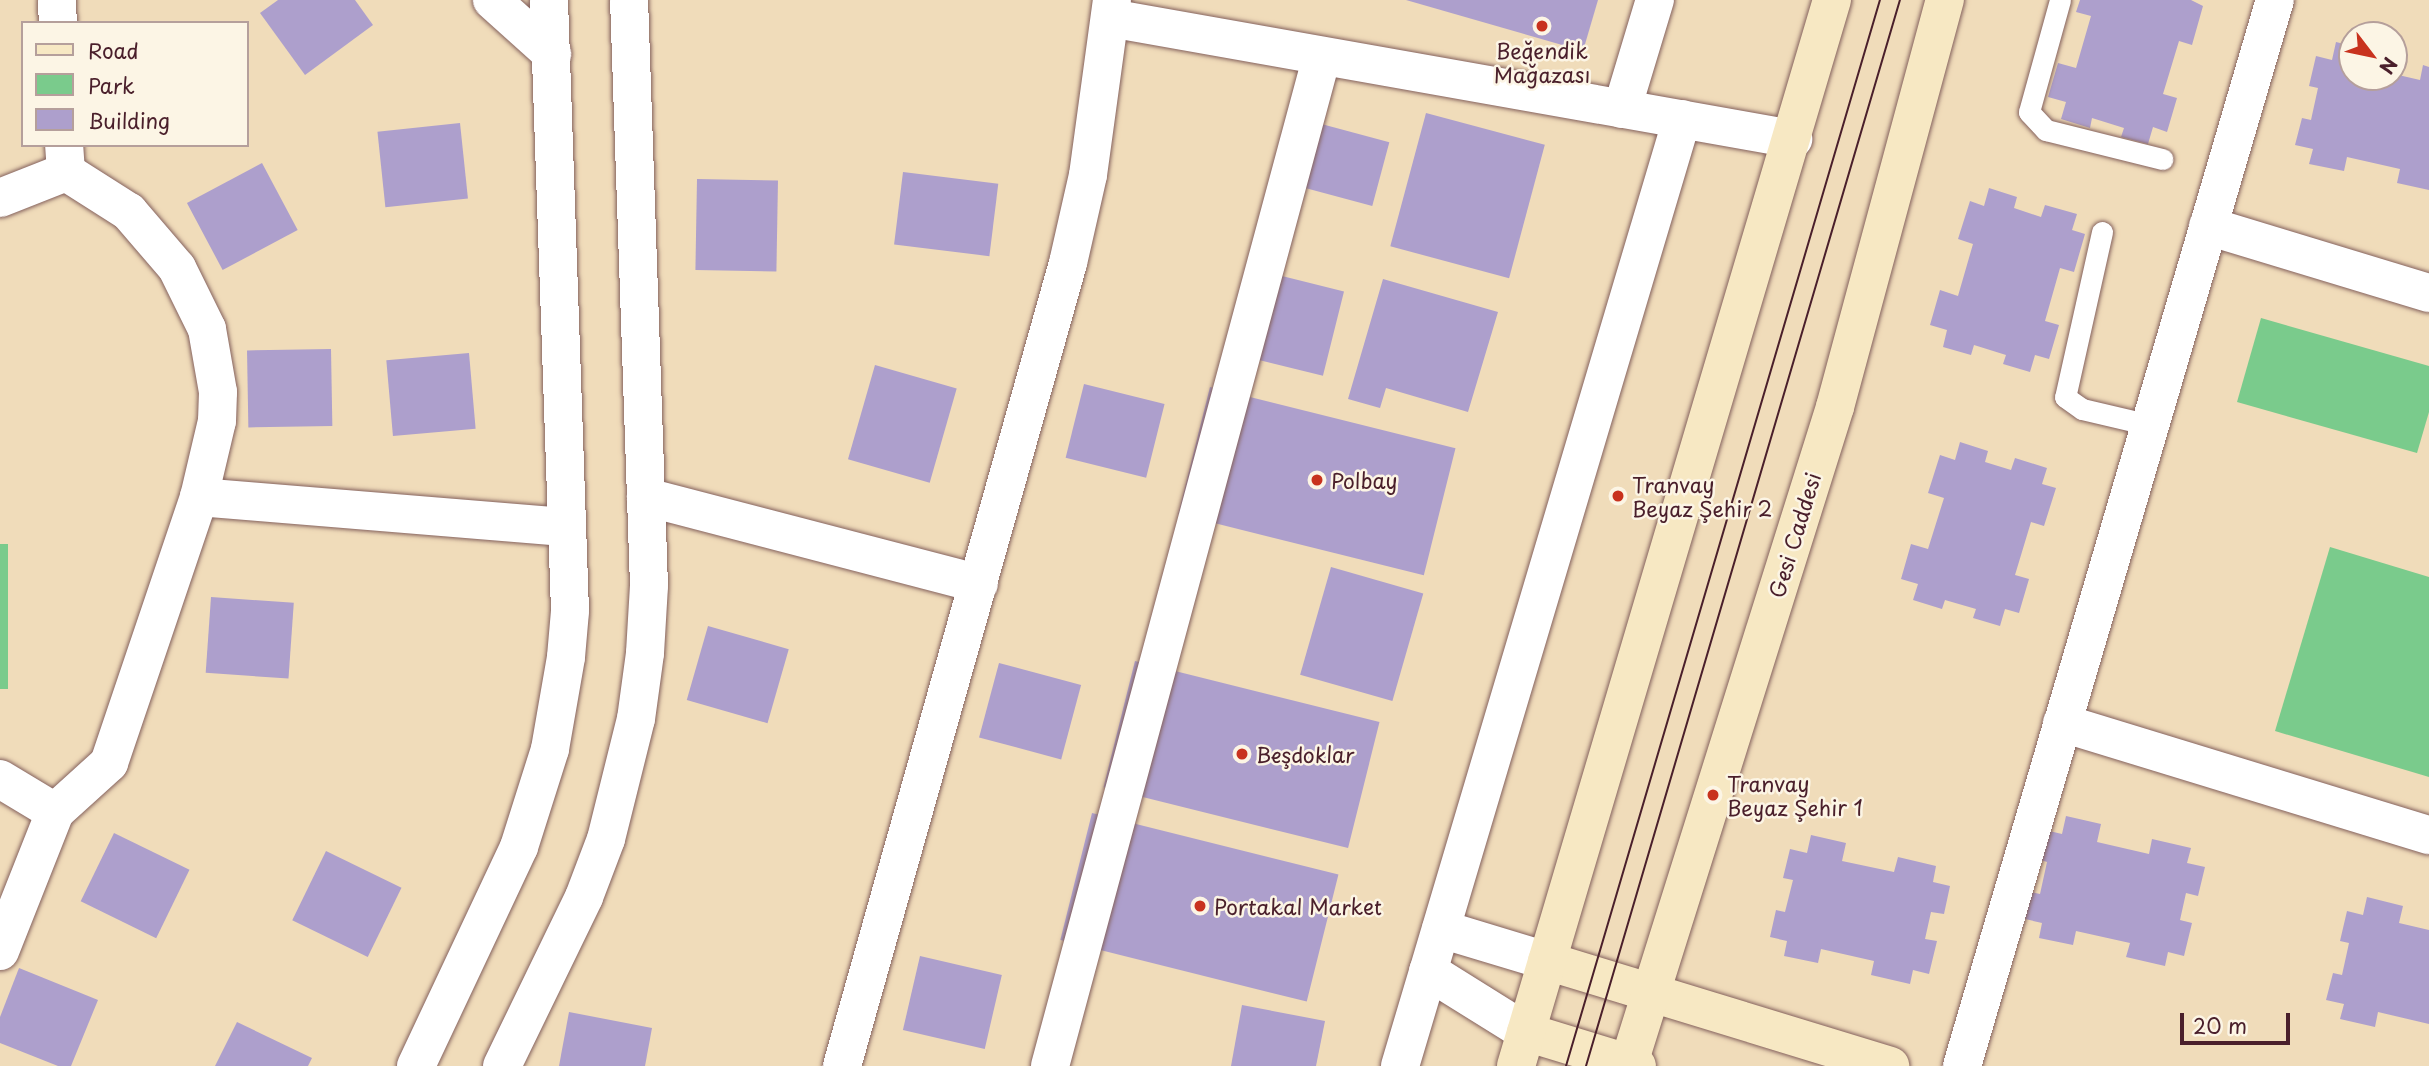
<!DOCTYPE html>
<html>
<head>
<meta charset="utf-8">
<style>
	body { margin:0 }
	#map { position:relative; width:2429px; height:1066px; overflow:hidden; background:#f0dcba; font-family:"Playpen Sans",sans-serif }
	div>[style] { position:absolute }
	.green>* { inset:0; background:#7acb8c; transform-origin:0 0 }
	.building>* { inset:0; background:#ad9fcc; transform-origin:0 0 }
	.roads { filter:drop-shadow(0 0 2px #84615d) drop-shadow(0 0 2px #84615d) }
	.service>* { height:21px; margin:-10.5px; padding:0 10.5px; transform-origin:10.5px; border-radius:10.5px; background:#fff }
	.minor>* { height:38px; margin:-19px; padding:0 19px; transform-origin:19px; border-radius:19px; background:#fff }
	.tertiary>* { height:38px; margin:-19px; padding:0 19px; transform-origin:19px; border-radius:19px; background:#fff }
	.secondary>* { height:38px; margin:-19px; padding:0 19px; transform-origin:19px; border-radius:19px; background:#f7e8c3 }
	.tram>* { height:2px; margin:-1px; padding:0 1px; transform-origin:1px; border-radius:1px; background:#4a1f2b }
	.dots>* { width:19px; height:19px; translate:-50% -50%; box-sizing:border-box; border:4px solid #fcf5e5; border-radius:50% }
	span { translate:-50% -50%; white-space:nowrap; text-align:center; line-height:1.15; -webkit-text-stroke:5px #fcf5e5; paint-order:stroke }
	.poi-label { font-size:21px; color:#4a1f2b }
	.left { translate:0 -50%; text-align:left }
	.street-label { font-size:21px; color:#4a1f2b }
	.legend { position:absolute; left:21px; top:21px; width:228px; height:126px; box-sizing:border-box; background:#fcf5e5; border:2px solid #b59f9b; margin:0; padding:9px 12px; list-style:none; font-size:21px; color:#4a1f2b }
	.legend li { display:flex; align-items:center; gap:14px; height:35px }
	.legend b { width:35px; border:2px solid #b59f9b }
	.north { position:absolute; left:2338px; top:21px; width:70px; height:70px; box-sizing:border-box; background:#fcf5e5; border:2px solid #b59f9b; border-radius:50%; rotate:122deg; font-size:19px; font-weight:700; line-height:28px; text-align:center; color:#4a1f2b }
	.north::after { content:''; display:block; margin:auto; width:24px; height:32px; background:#c8321e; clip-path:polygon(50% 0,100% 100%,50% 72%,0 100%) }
	.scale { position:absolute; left:2180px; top:1013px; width:110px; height:32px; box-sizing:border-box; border:4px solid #4a1f2b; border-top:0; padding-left:9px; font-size:21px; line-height:24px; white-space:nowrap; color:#4a1f2b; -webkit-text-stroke:5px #fcf5e5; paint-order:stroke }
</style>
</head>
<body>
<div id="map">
	<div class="green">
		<div style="clip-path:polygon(2261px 318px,2429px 366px,2429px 412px,2417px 453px,2237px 402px)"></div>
		<div style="left:0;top:544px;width:8px;height:145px"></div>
		<div style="clip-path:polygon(2330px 547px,2429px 577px,2429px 777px,2275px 731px)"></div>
	</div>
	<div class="building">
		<div style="clip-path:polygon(278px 0,355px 0,373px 25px,305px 75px,260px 13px)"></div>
		<div style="clip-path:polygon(1406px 0,1598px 0,1583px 51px)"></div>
		<div style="clip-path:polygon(2080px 0,2191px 0,2203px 6px,2192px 45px,2179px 41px,2163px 94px,2177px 98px,2167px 132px,2153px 127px,2148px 144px,2121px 137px,2124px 128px,2092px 118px,2090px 128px,2061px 119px,2066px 102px,2048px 97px,2058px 63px,2076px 68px,2091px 16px,2076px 12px)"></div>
		<div style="clip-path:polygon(2336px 42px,2352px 46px,2352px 77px,2394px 74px,2420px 80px,2423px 65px,2429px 67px,2429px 190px,2397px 183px,2400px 169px,2347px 157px,2344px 171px,2309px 164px,2313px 149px,2295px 145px,2302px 118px,2311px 120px,2318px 88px,2309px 86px,2316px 56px,2332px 60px)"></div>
		<div style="left:1426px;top:113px;width:123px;height:138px;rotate:15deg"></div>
		<div style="left:1314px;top:122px;width:78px;height:66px;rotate:15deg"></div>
		<div style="left:460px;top:123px;width:76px;height:83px;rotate:84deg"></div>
		<div style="left:262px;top:163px;width:76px;height:85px;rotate:62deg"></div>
		<div style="left:903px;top:172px;width:96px;height:73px;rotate:7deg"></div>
		<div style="left:697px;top:179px;width:81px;height:91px;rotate:1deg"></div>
		<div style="clip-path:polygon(1989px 188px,2017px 197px,2014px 208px,2041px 217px,2045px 205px,2077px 214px,2072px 230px,2085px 234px,2074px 272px,2060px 268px,2045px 321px,2059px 325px,2049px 359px,2035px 355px,2030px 372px,2003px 364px,2006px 355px,1974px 345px,1971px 355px,1943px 347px,1947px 330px,1930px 325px,1940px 290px,1958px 296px,1973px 244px,1958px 239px,1970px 201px,1984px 206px)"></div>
		<div style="left:1278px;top:275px;width:68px;height:87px;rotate:14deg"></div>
		<div style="clip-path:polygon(1383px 279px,1498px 312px,1468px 412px,1386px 388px,1380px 408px,1348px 399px)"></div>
		<div style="left:331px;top:349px;width:77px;height:84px;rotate:89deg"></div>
		<div style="left:469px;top:353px;width:76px;height:83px;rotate:85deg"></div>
		<div style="left:875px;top:365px;width:85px;height:98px;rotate:16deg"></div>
		<div style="left:1084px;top:384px;width:83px;height:76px;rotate:14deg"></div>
		<div style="left:1210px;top:387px;width:253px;height:131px;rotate:14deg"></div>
		<div style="clip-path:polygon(1960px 442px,1988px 451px,1985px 462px,2011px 470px,2015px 458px,2047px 468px,2042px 484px,2056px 488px,2044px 526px,2031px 522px,2015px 575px,2029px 579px,2019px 613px,2005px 609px,2000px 626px,1973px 618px,1976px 609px,1945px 600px,1942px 609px,1913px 600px,1918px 584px,1901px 579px,1911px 544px,1928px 549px,1944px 498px,1928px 493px,1940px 455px,1955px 460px)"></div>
		<div style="left:1331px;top:567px;width:96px;height:112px;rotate:16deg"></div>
		<div style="left:211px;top:597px;width:83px;height:76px;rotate:4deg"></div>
		<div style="left:708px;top:626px;width:84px;height:77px;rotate:16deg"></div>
		<div style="left:1135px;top:661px;width:252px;height:130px;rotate:14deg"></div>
		<div style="left:999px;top:663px;width:85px;height:77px;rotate:15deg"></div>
		<div style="left:1092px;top:813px;width:254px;height:131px;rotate:14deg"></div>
		<div style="clip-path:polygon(2066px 816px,2101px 824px,2097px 842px,2149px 854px,2152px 839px,2191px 848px,2187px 863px,2205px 867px,2198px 896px,2186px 893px,2180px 920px,2192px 923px,2184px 956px,2168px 952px,2165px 966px,2126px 957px,2130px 943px,2076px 931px,2073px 945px,2039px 938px,2042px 923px,2025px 919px,2031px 892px,2040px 894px,2047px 862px,2038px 859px,2045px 830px,2062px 834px)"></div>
		<div style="left:114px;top:833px;width:84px;height:76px;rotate:26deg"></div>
		<div style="clip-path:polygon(1811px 835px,1846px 843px,1842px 861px,1894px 872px,1898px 857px,1936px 866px,1933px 882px,1950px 886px,1944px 914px,1931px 912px,1925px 939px,1937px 941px,1929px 974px,1913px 970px,1910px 984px,1871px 975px,1874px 961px,1821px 949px,1818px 963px,1784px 956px,1787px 941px,1770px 937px,1776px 910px,1785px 912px,1793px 880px,1783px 878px,1790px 849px,1807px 853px)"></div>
		<div style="left:326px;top:851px;width:84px;height:77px;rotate:26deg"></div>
		<div style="clip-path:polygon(2367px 897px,2403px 906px,2399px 923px,2429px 930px,2429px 1024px,2378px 1012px,2375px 1027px,2340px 1019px,2344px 1004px,2326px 1000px,2333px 973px,2342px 975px,2349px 943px,2340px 941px,2347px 911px,2363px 915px)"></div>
		<div style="left:920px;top:956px;width:84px;height:76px;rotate:13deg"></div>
		<div style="clip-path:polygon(19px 968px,98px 1000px,71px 1066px,58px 1066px,0 1043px,0 1017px)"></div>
		<div style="clip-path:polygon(1242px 1005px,1325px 1021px,1316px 1066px,1231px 1066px)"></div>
		<div style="clip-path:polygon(569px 1012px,652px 1028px,645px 1066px,559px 1066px)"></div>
		<div style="clip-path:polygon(237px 1022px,312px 1058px,308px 1066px,215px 1066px)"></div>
	</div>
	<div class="roads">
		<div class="service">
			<div style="left:2060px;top:0;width:116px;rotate:105.5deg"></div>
			<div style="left:2029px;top:112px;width:25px;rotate:47deg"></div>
			<div style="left:2046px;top:130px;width:120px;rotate:14deg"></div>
			<div style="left:2102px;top:232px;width:169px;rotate:102.6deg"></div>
			<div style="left:2065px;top:397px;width:21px;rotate:35deg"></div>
			<div style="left:2082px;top:409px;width:70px;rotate:13.2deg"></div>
		</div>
		<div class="minor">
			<div style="left:57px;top:0;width:23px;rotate:88deg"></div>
			<div style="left:492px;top:0;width:81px;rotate:42deg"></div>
			<div style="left:1110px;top:18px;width:694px;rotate:10.05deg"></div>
			<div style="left:1622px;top:109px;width:114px;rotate:-73.2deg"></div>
			<div style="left:0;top:198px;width:71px;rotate:-21.5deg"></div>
			<div style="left:2208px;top:226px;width:231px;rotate:16.9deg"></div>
			<div style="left:199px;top:497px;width:369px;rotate:4.7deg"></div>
			<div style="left:646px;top:497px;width:344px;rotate:14.6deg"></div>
			<div style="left:2062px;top:723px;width:384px;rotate:17deg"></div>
			<div style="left:0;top:779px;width:64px;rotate:31deg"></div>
			<div style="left:55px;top:812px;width:73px;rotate:-42.2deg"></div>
			<div style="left:109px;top:763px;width:281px;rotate:-71.3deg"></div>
			<div style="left:199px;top:497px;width:78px;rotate:-76.7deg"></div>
			<div style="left:217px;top:421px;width:29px;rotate:-88deg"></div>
			<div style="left:218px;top:392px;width:64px;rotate:-99.9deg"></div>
			<div style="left:207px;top:329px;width:68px;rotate:-116.2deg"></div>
			<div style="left:177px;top:268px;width:74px;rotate:-130.6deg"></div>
			<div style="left:129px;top:212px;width:75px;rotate:-147.6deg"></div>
			<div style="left:66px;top:172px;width:27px;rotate:-94deg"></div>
			<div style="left:1441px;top:929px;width:111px;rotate:16.8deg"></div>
			<div style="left:0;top:951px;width:149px;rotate:-68.4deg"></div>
			<div style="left:1428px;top:971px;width:115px;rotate:31.9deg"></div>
			<div style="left:842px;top:1066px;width:834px;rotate:-74.28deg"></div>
			<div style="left:1068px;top:263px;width:90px;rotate:-77.2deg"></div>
			<div style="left:1088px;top:175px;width:177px;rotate:-82.2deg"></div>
			<div style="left:1050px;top:1066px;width:1046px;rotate:-74.93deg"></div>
			<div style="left:1400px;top:1066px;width:988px;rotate:-73.42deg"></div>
			<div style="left:1962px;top:1066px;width:1111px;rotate:-73.64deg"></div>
		</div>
		<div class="tertiary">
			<div style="left:416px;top:1066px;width:242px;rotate:-64.8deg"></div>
			<div style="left:519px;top:847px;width:103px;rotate:-72.4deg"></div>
			<div style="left:550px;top:749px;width:93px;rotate:-80.1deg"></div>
			<div style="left:566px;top:657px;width:46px;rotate:-85deg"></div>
			<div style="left:570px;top:611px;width:611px;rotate:-91.97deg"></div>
			<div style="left:502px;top:1066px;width:188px;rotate:-64.1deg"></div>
			<div style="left:584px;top:897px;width:62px;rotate:-69.2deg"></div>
			<div style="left:606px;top:839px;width:124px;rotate:-76deg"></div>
			<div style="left:636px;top:719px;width:67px;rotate:-82.2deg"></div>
			<div style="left:645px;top:653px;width:67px;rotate:-86.6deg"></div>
			<div style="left:649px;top:586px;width:586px;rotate:-91.95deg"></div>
		</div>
		<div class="secondary">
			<div style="left:1547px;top:961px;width:359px;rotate:17deg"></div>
			<div style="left:1526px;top:1032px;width:116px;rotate:17deg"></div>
			<div style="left:1516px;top:1066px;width:1112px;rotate:-73.49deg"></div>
			<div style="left:1628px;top:1066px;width:691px;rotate:-72.56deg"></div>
			<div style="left:1835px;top:407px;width:422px;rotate:-74.9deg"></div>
		</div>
	</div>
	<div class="tram">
		<div style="left:1566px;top:1066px;width:1111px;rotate:-73.59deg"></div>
		<div style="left:1586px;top:1066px;width:1111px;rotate:-73.59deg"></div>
	</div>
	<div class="dots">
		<div style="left:1542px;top:26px;background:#c8321e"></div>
		<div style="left:1317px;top:480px;background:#c8321e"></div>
		<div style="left:1618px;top:496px;background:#c8321e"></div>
		<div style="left:1242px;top:754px;background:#c8321e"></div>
		<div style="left:1713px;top:795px;background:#c8321e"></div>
		<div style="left:1200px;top:906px;background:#c8321e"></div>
	</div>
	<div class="poi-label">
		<span style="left:1542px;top:62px">Beğendik<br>Mağazası</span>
		<span class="left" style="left:1331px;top:480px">Polbay</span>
		<span class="left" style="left:1632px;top:496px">Tranvay<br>Beyaz Şehir 2</span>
		<span class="left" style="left:1256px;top:754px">Beşdoklar</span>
		<span class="left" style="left:1727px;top:795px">Tranvay<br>Beyaz Şehir 1</span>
		<span class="left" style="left:1214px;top:906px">Portakal Market</span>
	</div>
	<div class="street-label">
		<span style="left:1794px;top:535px;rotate:-73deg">Gesi Caddesi</span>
	</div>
	<ul class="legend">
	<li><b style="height:9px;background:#f7e8c3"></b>Road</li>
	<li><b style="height:19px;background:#7acb8c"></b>Park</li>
	<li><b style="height:19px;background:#ad9fcc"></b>Building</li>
	</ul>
	<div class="north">N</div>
	<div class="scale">20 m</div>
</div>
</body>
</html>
